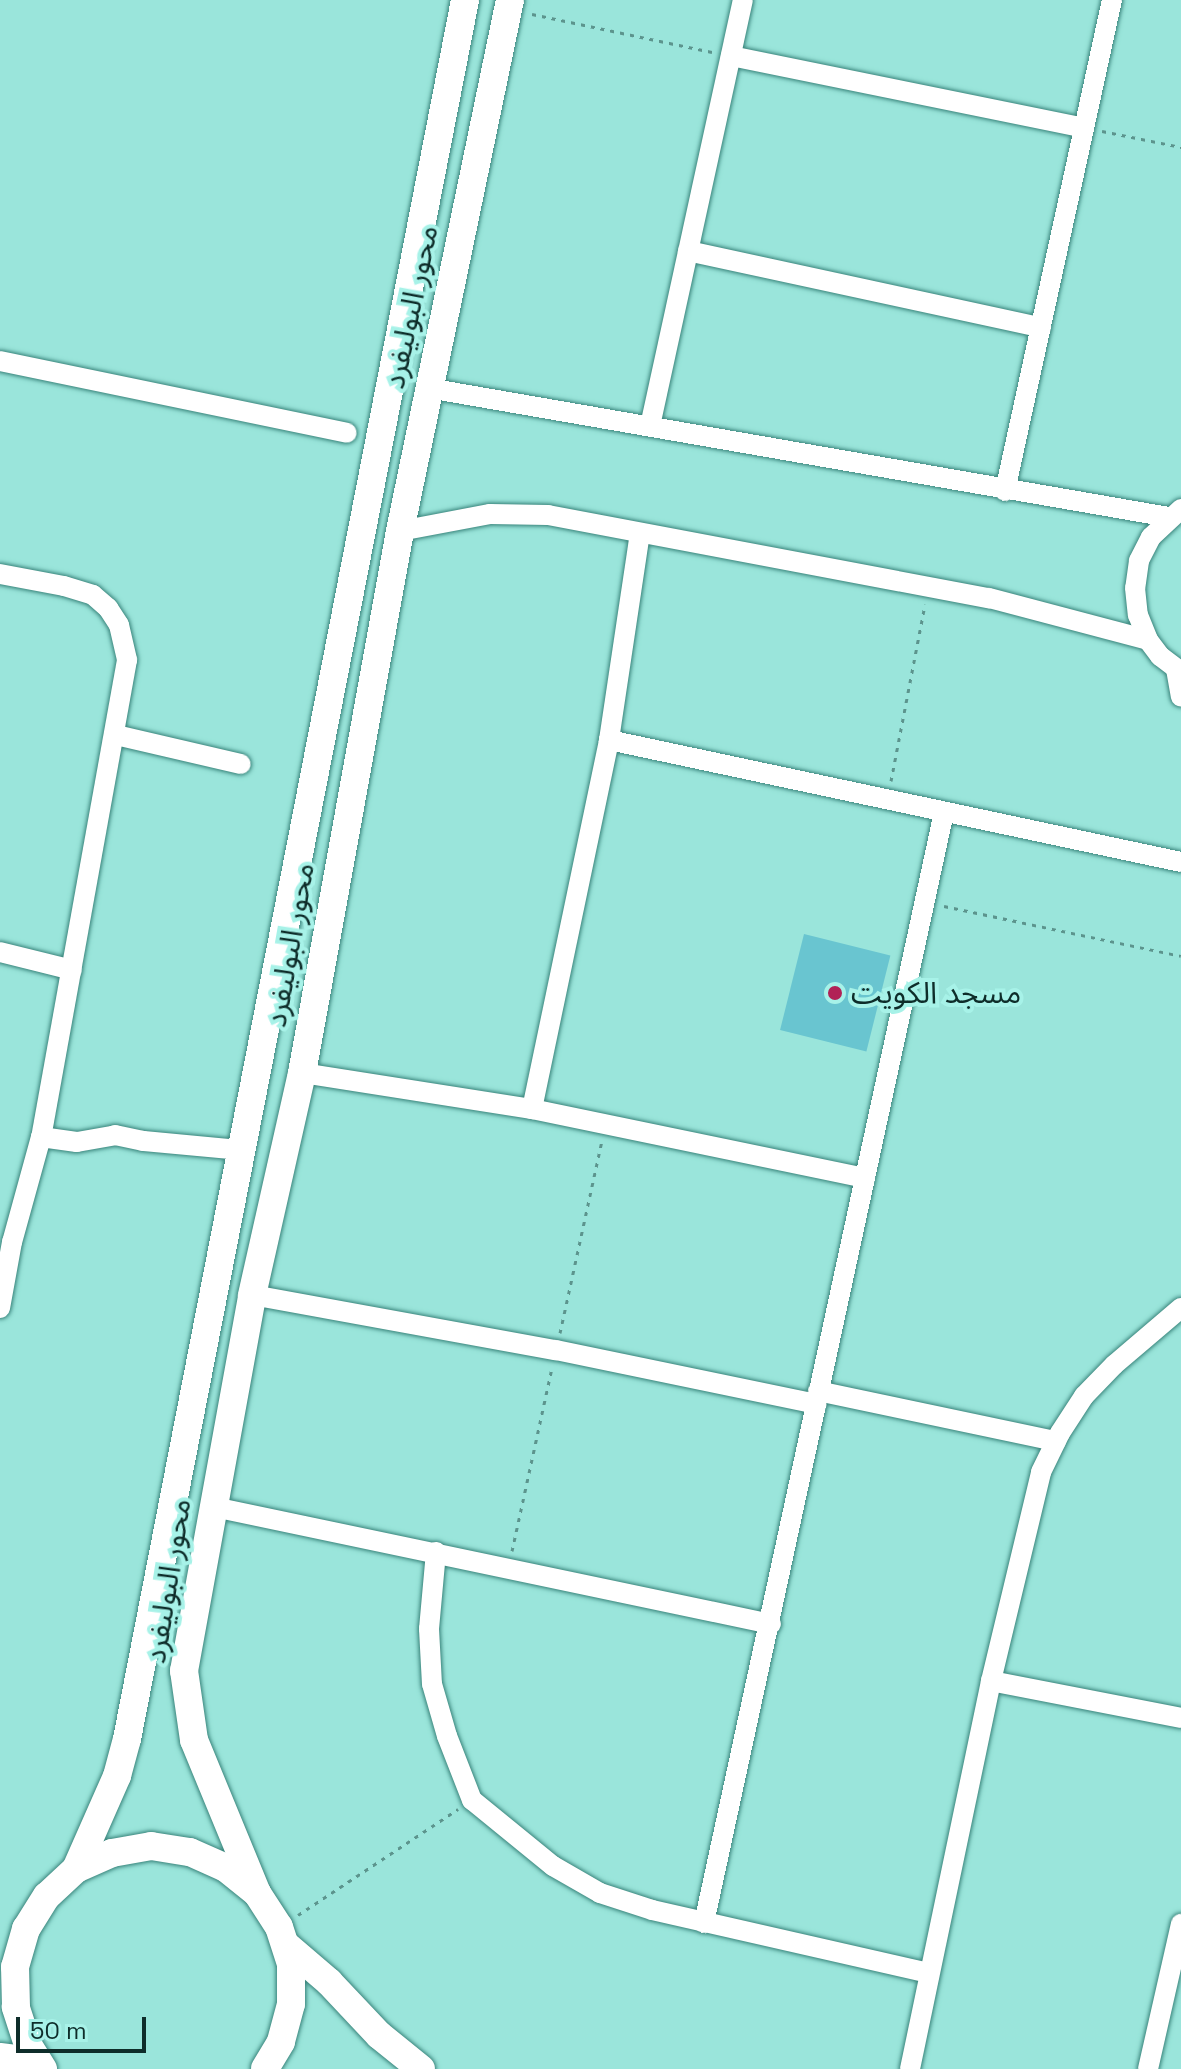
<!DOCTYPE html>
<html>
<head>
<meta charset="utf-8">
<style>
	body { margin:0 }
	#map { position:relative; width:1181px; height:2069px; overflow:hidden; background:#9ae5db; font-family:"Space Grotesk","Noto Sans Arabic",sans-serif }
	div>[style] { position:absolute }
	.building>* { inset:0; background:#69c5d0; transform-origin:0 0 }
	.path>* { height:3px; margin-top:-1.5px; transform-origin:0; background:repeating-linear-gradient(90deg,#5c948d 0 4px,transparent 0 10px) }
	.roads { filter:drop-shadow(0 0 2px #39847b) drop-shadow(0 0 2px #39847b) }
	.street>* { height:20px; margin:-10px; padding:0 10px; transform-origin:10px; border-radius:10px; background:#fff }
	.secondary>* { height:28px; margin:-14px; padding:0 14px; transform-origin:14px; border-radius:14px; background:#fff }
	.dots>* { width:22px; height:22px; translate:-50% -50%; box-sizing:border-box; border:4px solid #a7f2e8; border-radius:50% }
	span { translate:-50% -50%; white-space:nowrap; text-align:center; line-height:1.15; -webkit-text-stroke:8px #a7f2e8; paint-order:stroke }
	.street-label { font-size:30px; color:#0e2d2a }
	.poi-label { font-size:30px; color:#0e2d2a }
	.left { translate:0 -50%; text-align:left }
	.scale { position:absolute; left:16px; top:2017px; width:130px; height:36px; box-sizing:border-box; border:4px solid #0e2d2a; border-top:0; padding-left:10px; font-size:24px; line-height:28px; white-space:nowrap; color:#0e2d2a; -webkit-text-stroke:6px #a7f2e8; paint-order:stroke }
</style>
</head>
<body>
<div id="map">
	<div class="building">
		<div style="left:804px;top:934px;width:89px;height:99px;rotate:14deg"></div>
	</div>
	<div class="path">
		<div style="left:532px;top:14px;width:184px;rotate:11.9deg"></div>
		<div style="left:1102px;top:131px;width:81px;rotate:11.4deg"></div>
		<div style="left:891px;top:781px;width:180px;rotate:-79.1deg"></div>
		<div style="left:944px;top:906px;width:242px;rotate:11.9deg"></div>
		<div style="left:560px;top:1333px;width:197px;rotate:-77.7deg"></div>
		<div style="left:512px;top:1551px;width:188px;rotate:-77.7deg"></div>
		<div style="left:298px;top:1915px;width:192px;rotate:-33.5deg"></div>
	</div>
	<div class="roads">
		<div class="street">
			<div style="left:731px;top:56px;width:360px;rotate:11.5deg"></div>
			<div style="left:688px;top:251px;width:361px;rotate:12.2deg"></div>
			<div style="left:0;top:361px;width:354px;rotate:11.7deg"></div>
			<div style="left:428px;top:388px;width:752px;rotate:9.88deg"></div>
			<div style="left:650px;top:426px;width:436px;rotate:-77.7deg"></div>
			<div style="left:1005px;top:491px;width:503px;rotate:-77.71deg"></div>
			<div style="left:1181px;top:509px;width:41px;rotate:137deg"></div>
			<div style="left:1151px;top:537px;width:27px;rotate:117deg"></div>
			<div style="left:1139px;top:561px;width:27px;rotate:98deg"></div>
			<div style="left:1135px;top:588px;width:27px;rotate:84deg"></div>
			<div style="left:1138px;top:615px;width:27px;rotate:68deg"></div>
			<div style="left:1148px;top:640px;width:20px;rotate:53deg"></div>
			<div style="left:1160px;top:656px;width:26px;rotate:37deg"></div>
			<div style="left:400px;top:531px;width:92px;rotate:-10.7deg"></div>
			<div style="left:490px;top:514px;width:58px;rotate:1deg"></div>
			<div style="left:548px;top:515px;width:449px;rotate:10.7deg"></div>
			<div style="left:989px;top:598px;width:164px;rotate:14.8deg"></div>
			<div style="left:0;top:574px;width:65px;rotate:10.6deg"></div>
			<div style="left:64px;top:586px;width:30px;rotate:17deg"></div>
			<div style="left:93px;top:595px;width:20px;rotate:41deg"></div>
			<div style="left:108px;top:608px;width:20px;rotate:57deg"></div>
			<div style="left:119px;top:625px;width:36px;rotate:77deg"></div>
			<div style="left:127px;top:660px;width:485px;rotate:100.2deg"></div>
			<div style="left:41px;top:1137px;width:109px;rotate:105.4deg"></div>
			<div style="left:12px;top:1242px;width:67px;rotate:100.3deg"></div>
			<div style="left:1176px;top:669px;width:28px;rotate:80deg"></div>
			<div style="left:116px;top:735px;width:128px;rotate:13.1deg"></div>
			<div style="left:609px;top:740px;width:585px;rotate:12.04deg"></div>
			<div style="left:0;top:952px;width:74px;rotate:14deg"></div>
			<div style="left:302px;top:1073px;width:233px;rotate:8.9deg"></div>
			<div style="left:532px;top:1109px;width:340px;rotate:11.7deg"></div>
			<div style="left:532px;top:1109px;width:377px;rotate:-78.2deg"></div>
			<div style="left:609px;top:740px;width:209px;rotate:-81.5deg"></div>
			<div style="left:41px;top:1137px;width:36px;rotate:8deg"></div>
			<div style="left:77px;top:1142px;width:39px;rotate:-10deg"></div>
			<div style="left:115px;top:1135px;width:29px;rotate:12deg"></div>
			<div style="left:143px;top:1141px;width:97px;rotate:5.3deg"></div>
			<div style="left:252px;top:1295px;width:309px;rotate:10.3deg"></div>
			<div style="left:556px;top:1350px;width:266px;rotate:11.7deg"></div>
			<div style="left:818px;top:1391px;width:243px;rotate:11.9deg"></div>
			<div style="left:214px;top:1507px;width:569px;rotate:11.86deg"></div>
			<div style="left:436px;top:1552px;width:77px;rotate:95.2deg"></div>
			<div style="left:429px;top:1629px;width:55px;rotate:86.9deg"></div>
			<div style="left:432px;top:1684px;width:54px;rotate:73.9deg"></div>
			<div style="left:447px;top:1736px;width:69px;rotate:68.7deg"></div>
			<div style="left:472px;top:1800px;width:104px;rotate:39.2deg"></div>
			<div style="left:553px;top:1866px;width:54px;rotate:29.9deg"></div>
			<div style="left:600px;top:1893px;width:55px;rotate:18.1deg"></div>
			<div style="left:652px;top:1910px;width:284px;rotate:12.8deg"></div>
			<div style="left:991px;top:1681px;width:194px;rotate:11deg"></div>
			<div style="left:704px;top:1923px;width:1137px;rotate:-77.81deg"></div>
			<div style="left:910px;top:2069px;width:396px;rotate:-78.2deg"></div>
			<div style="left:991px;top:1681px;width:215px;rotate:-76.5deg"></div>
			<div style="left:1041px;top:1472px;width:43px;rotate:-64deg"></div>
			<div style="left:1060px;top:1433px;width:44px;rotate:-57deg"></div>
			<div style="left:1084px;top:1396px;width:43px;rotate:-45.9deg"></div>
			<div style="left:1114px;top:1365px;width:88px;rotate:-40.4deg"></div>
			<div style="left:1148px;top:2069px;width:149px;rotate:-77.2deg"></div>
		</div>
		<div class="secondary">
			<div style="left:76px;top:1869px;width:102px;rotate:-66.2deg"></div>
			<div style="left:117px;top:1776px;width:38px;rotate:-75deg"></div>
			<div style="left:127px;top:1739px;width:1772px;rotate:-79deg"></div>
			<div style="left:257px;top:1893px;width:165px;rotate:-112.4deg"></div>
			<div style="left:194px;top:1740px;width:70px;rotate:-98.2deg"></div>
			<div style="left:184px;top:1671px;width:382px;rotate:-79.7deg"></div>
			<div style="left:252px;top:1295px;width:228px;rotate:-77.3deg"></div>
			<div style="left:302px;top:1073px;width:551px;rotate:-79.75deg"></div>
			<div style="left:400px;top:531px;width:542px;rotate:-78.3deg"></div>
			<div style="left:286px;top:1945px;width:57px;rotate:40.7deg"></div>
			<div style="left:329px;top:1982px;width:73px;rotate:46.7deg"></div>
			<div style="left:379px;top:2035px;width:54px;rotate:39deg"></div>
			<div style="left:0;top:2057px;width:38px;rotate:7deg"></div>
			<div style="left:43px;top:2069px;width:28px;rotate:-122deg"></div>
			<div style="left:28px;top:2045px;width:40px;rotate:-108deg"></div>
			<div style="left:16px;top:2007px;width:40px;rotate:-91.4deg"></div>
			<div style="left:15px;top:1967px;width:40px;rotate:-74deg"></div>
			<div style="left:26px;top:1929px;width:39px;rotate:-58deg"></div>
			<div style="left:47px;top:1896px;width:40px;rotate:-43deg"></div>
			<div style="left:76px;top:1869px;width:39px;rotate:-24deg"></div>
			<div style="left:112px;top:1853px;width:40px;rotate:-10deg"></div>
			<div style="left:151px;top:1846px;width:39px;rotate:9deg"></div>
			<div style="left:190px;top:1852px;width:39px;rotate:24deg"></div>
			<div style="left:226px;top:1868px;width:40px;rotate:39deg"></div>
			<div style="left:257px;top:1893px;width:40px;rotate:57.1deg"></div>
			<div style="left:279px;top:1927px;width:39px;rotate:72deg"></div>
			<div style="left:291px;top:1964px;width:40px;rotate:90deg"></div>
			<div style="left:291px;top:2004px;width:39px;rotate:105deg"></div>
			<div style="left:281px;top:2042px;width:31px;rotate:121deg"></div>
		</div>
	</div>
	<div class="dots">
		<div style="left:835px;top:993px;background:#b12256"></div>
	</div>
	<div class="street-label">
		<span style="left:411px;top:307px;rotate:-78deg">محور البوليفرد</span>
		<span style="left:290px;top:945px;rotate:-80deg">محور البوليفرد</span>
		<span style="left:168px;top:1581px;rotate:-81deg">محور البوليفرد</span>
	</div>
	<div class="poi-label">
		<span class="left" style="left:851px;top:993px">مسجد الكويت</span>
	</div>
	<div class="scale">50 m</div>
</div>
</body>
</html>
